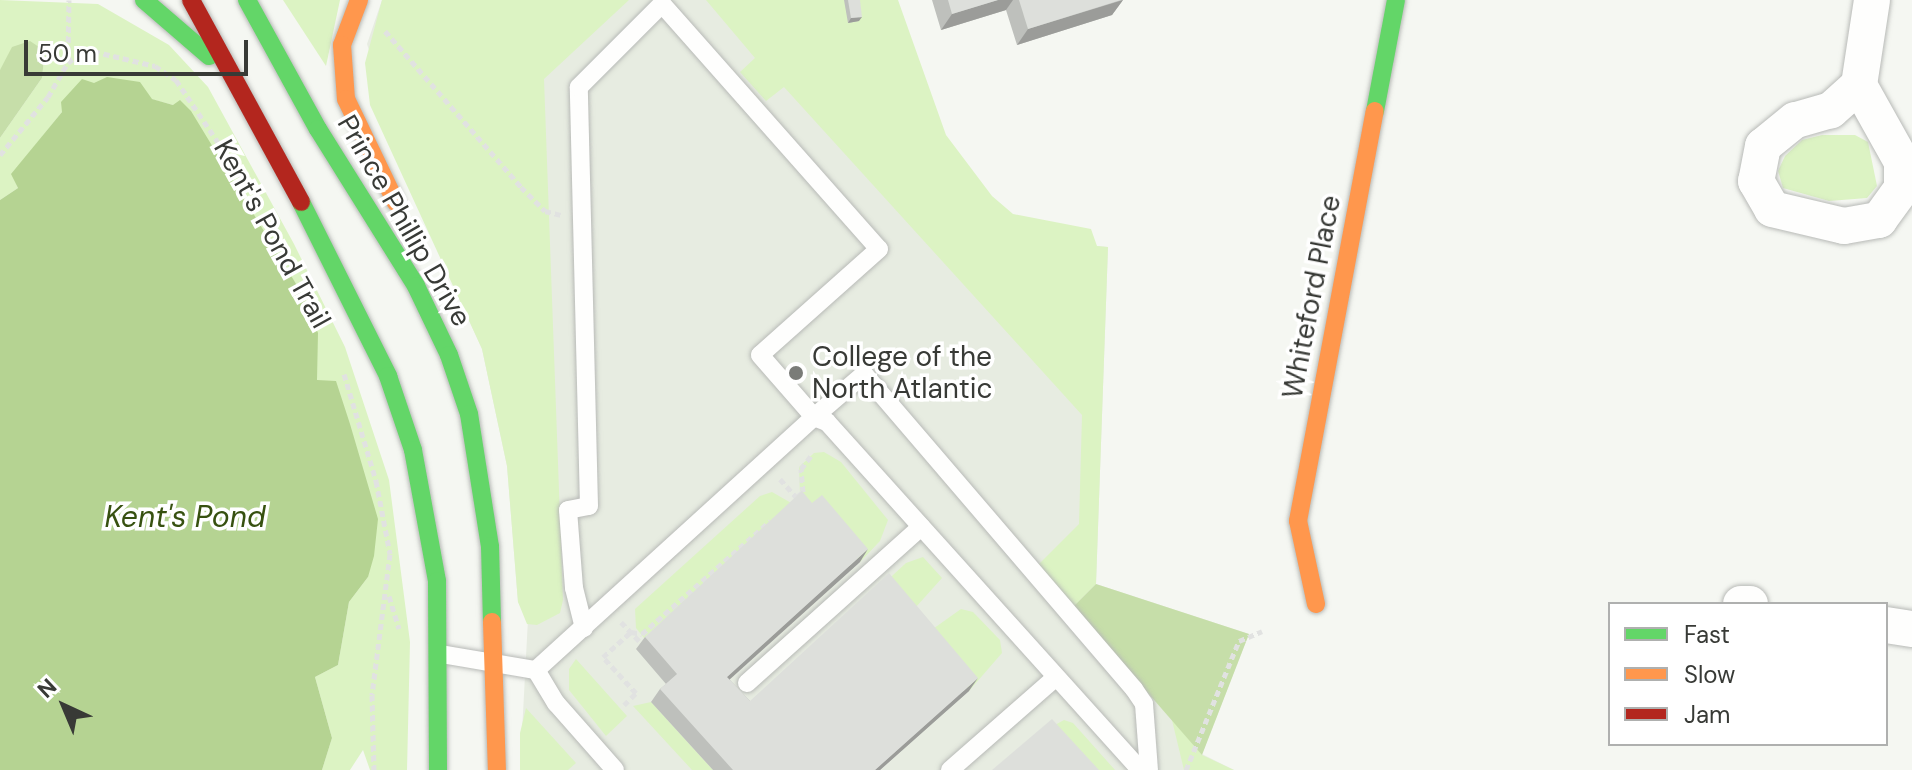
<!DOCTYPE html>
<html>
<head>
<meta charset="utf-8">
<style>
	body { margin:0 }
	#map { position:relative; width:1912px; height:770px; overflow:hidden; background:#f5f7f2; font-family:"DM Sans",sans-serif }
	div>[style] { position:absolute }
	.built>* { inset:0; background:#e7ece1 }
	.green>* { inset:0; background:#dcf3c3 }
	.forest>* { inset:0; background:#c6dea9 }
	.water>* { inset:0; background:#b5d392 }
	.path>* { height:5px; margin-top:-2.5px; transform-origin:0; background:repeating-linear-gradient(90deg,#e1e2e1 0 6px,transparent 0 10px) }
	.roads { filter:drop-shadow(0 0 2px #b8bab7) drop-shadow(0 0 2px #b8bab7) }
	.lane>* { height:18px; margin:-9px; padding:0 9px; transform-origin:9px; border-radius:9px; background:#fefefd }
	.street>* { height:36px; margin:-18px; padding:0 18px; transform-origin:18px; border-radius:18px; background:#fefefd }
	.fast>* { height:18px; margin:-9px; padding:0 9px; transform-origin:9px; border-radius:9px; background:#63d668 }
	.slow>* { height:18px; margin:-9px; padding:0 9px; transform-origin:9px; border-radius:9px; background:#ff974d }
	.jam>* { height:18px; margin:-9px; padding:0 9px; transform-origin:9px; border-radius:9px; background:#b3261e }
	.wall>* { inset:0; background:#bec0bc }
	.shaded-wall>* { inset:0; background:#9b9c99 }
	.building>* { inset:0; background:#dddfdb }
	.dots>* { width:22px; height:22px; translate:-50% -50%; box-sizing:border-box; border:4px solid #fff; border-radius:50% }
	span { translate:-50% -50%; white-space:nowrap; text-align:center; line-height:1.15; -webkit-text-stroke:7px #fff; paint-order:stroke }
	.street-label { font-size:28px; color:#383a36 }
	.poi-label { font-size:28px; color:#383a36 }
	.left { translate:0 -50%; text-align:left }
	.water-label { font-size:30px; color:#375110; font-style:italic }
	.legend { position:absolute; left:1608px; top:602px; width:280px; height:144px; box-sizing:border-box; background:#fff; border:2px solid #afb0af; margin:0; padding:10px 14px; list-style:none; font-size:24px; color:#383a36 }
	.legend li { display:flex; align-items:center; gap:16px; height:40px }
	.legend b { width:40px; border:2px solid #afb0af }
	.north { position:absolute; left:24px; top:666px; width:80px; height:80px; -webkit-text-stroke:6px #fff; paint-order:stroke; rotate:316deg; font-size:22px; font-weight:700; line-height:32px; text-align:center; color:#383a36 }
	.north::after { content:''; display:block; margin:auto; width:28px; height:36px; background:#383a36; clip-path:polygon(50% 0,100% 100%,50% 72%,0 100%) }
	.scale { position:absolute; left:24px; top:40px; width:224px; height:36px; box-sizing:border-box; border:4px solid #383a36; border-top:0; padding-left:10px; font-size:24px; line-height:28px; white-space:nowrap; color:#383a36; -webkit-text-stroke:6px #fff; paint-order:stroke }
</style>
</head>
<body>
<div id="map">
	<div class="built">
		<div style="clip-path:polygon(382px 0,760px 0,849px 62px,1009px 238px,1108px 247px,1096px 584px,1249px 634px,1202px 754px,1234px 770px,520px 770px,528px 619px,518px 602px,507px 466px,482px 349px,421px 214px,367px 44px)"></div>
	</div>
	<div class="green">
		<div style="clip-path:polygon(0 0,98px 4px,169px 45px,208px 87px,294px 244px,345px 347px,389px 480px,410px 642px,407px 770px,370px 770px,363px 750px,350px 770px,322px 770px,332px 738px,315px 677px,338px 665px,349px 602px,368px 577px,317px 381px,317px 333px,173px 105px,151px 99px,62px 112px,12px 174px,18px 188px,0 200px,0 138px,42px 78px,45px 51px,0 70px)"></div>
		<div style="clip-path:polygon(283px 0,340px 0,326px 66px)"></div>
		<div style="clip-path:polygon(382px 0,629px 0,544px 79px,563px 600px,560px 613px,537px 625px,527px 624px,518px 602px,507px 466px,482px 349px,370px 105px,365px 63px)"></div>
		<div style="clip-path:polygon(706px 0,898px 0,946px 135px,992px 196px,1013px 214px,1091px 229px,1097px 246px,1108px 247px,1096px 584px,1073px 607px,1036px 567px,1079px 524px,1082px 415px,784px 87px,766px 101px,740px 72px,755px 58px)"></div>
		<div style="clip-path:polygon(1822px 135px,1855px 135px,1868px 142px,1877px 186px,1867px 198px,1829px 201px,1783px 188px,1778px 171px,1785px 156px,1802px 140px)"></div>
		<div style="clip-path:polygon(824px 452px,841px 462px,888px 520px,880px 541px,860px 562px,800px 494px,799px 467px,814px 453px)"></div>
		<div style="clip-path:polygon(772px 492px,793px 504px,644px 638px,636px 628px,635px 609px,760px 496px)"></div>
		<div style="clip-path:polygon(923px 557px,942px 578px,907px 617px,881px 586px,906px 563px)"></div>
		<div style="clip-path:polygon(961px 609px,973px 612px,1000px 640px,1002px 653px,969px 691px,923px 636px)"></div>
		<div style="clip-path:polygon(576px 659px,627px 716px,606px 736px,569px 690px,569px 669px)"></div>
		<div style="clip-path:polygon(651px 702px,713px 770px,692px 770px,633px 706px)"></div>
		<div style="clip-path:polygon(526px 708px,576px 763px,568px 770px,520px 770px,520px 733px)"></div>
		<div style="clip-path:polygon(1171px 716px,1202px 755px,1234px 770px,1184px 770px)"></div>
		<div style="clip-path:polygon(1064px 720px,1073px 723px,1115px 770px,1079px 770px,1044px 731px)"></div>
	</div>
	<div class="forest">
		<div style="clip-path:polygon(30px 41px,45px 51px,42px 78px,0 138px,0 70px,12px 47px)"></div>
		<div style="clip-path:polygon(1096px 584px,1249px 634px,1202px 755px,1073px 607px)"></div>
	</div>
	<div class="water">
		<div style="clip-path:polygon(107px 77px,140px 82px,152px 99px,173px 105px,180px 100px,191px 111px,304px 297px,318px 333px,317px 380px,336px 381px,350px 424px,378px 519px,374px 556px,368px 577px,349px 602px,338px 665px,315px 677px,332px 738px,322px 770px,0 770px,0 200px,18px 188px,11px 174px,62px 112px,61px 102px,82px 79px,94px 83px)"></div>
	</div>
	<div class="path">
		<div style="left:385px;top:31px;width:207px;rotate:48.9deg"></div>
		<div style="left:521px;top:187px;width:34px;rotate:45deg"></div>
		<div style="left:545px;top:211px;width:16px;rotate:14deg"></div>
		<div style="left:68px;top:62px;width:62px;rotate:-89.1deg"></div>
		<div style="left:0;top:155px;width:75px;rotate:-50.4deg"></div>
		<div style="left:48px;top:97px;width:39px;rotate:-60deg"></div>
		<div style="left:68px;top:63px;width:21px;rotate:-41deg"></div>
		<div style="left:84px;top:49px;width:73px;rotate:13.5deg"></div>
		<div style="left:155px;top:66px;width:25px;rotate:34deg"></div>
		<div style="left:176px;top:80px;width:118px;rotate:56deg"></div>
		<div style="left:344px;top:374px;width:112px;rotate:73.3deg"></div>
		<div style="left:376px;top:481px;width:74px;rotate:79.1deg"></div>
		<div style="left:390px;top:554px;width:142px;rotate:97.3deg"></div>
		<div style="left:372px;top:695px;width:75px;rotate:88.5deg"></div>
		<div style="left:780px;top:479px;width:25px;rotate:48deg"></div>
		<div style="left:798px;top:496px;width:6px;rotate:-39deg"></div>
		<div style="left:803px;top:492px;width:23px;rotate:-95deg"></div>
		<div style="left:801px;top:469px;width:20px;rotate:-53deg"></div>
		<div style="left:389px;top:596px;width:34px;rotate:73deg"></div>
		<div style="left:621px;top:622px;width:28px;rotate:46deg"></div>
		<div style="left:624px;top:705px;width:17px;rotate:-45deg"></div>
		<div style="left:636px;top:693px;width:49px;rotate:-132.5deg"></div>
		<div style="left:603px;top:657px;width:38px;rotate:-42deg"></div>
		<div style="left:631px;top:632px;width:11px;rotate:10deg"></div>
		<div style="left:642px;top:634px;width:171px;rotate:-41.4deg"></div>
		<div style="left:1186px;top:770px;width:139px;rotate:-67.7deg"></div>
		<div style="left:1239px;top:641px;width:25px;rotate:-23deg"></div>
	</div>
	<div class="roads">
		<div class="lane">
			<div style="left:584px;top:628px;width:41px;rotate:-104deg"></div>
			<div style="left:574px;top:588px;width:78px;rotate:-94.4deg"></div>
			<div style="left:568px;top:510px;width:21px;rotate:-11deg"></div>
			<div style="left:589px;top:506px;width:419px;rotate:-91.4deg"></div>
			<div style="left:579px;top:87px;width:117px;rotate:-45deg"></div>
			<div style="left:662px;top:4px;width:327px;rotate:48.5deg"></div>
			<div style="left:879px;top:249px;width:159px;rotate:138.3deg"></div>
			<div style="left:760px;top:355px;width:82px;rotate:48.9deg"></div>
			<div style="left:814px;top:417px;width:66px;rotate:-40.7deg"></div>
			<div style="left:864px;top:374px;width:415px;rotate:49.4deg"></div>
			<div style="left:1134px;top:689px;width:18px;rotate:56deg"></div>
			<div style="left:1144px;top:704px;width:66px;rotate:85.7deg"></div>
			<div style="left:441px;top:654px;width:96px;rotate:9.6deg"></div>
			<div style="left:536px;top:670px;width:39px;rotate:59deg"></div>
			<div style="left:556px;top:703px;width:89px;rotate:48.6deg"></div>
			<div style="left:536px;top:670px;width:376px;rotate:-42.3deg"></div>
			<div style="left:814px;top:417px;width:14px;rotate:21deg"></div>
			<div style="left:827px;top:422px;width:468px;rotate:48deg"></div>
			<div style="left:747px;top:683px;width:234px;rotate:-41.9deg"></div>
			<div style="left:950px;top:770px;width:138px;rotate:-41.2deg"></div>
		</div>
		<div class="street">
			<div style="left:1859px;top:85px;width:38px;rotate:138deg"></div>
			<div style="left:1831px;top:110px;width:37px;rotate:164deg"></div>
			<div style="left:1795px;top:120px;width:41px;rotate:140.9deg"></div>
			<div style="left:1763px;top:146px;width:36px;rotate:101deg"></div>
			<div style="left:1756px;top:181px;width:32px;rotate:60deg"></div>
			<div style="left:1772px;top:209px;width:74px;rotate:13.3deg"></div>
			<div style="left:1844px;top:226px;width:36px;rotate:-10deg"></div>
			<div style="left:1879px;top:220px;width:39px;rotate:-54deg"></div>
			<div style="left:1902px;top:188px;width:26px;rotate:-90deg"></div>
			<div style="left:1902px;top:162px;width:88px;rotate:-119.2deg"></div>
			<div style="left:1859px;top:85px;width:86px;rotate:-81.3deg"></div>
			<div style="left:1741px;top:604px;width:9px"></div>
			<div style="left:1886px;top:625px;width:26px;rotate:9deg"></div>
		</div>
		<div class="fast">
			<div style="left:144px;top:0;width:86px;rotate:40.7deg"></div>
			<div style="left:247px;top:0;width:147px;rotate:61.2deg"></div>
			<div style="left:318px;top:129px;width:185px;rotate:58deg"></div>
			<div style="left:416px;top:286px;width:76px;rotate:64.4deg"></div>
			<div style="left:449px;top:355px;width:62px;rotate:71.3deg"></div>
			<div style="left:469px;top:414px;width:134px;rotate:81deg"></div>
			<div style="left:490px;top:546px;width:76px;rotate:88.5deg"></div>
			<div style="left:1375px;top:111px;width:113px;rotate:-79.3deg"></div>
			<div style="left:301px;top:202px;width:195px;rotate:63.4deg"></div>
			<div style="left:388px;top:376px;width:78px;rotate:71.3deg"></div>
			<div style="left:413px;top:450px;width:133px;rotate:79.6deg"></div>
			<div style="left:437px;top:581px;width:189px;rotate:89.7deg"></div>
		</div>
		<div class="slow">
			<div style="left:359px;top:0;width:48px;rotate:110.7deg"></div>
			<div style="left:342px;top:45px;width:54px;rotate:85.8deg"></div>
			<div style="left:346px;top:99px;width:115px;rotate:64.3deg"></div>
			<div style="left:1316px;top:604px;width:85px;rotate:-102.2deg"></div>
			<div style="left:1298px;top:521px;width:417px;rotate:-79.4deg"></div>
			<div style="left:492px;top:622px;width:148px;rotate:88.1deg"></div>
		</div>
		<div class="jam">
			<div style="left:191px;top:0;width:230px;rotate:61.4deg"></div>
		</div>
	</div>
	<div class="wall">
		<div style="clip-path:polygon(844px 0,860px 0,859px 21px,848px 23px)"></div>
		<div style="clip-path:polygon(932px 0,1123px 0,1112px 15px,1017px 45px,1006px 10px,941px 30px)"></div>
		<div style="clip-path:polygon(860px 562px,729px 679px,750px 701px,969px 691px,880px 770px,713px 770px,651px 702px,660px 689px,666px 684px,636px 649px,645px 637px)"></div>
	</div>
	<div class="shaded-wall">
		<div style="clip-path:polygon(998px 0,1013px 0,1006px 10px,941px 30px,952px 14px)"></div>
		<div style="clip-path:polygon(1123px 0,1112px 15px,1017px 45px,1028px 29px)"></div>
		<div style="clip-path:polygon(862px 17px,859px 21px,848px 23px,851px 18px)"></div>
		<div style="clip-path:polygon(868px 549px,860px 562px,718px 690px,727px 677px)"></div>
		<div style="clip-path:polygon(978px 678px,969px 691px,880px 770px,875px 770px)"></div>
	</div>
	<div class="building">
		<div style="clip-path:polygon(848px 0,860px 0,862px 17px,851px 18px)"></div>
		<div style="clip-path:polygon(948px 0,998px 0,952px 14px)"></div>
		<div style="clip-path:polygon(1019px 0,1121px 0,1028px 29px)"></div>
		<div style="clip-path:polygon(802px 491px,812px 503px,822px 495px,868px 549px,727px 677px,750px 701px,889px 573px,978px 678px,875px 770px,733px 770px,660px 689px,677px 674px,645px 637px)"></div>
		<div style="clip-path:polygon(1052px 719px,1099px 770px,992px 770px)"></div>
	</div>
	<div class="dots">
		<div style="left:796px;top:373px;background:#7a7c78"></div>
	</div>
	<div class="street-label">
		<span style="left:404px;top:221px;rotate:60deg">Prince Phillip Drive</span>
		<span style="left:272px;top:234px;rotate:61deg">Kent's Pond Trail</span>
		<span style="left:1312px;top:297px;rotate:-79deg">Whiteford Place</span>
	</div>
	<div class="poi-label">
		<span class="left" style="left:812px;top:373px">College of the<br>North Atlantic</span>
	</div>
	<div class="water-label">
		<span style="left:185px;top:517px">Kent's Pond</span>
	</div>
	<ul class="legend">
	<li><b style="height:10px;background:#63d668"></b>Fast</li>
	<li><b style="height:10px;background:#ff974d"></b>Slow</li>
	<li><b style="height:10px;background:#b3261e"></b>Jam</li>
	</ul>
	<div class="north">N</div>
	<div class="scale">50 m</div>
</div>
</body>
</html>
